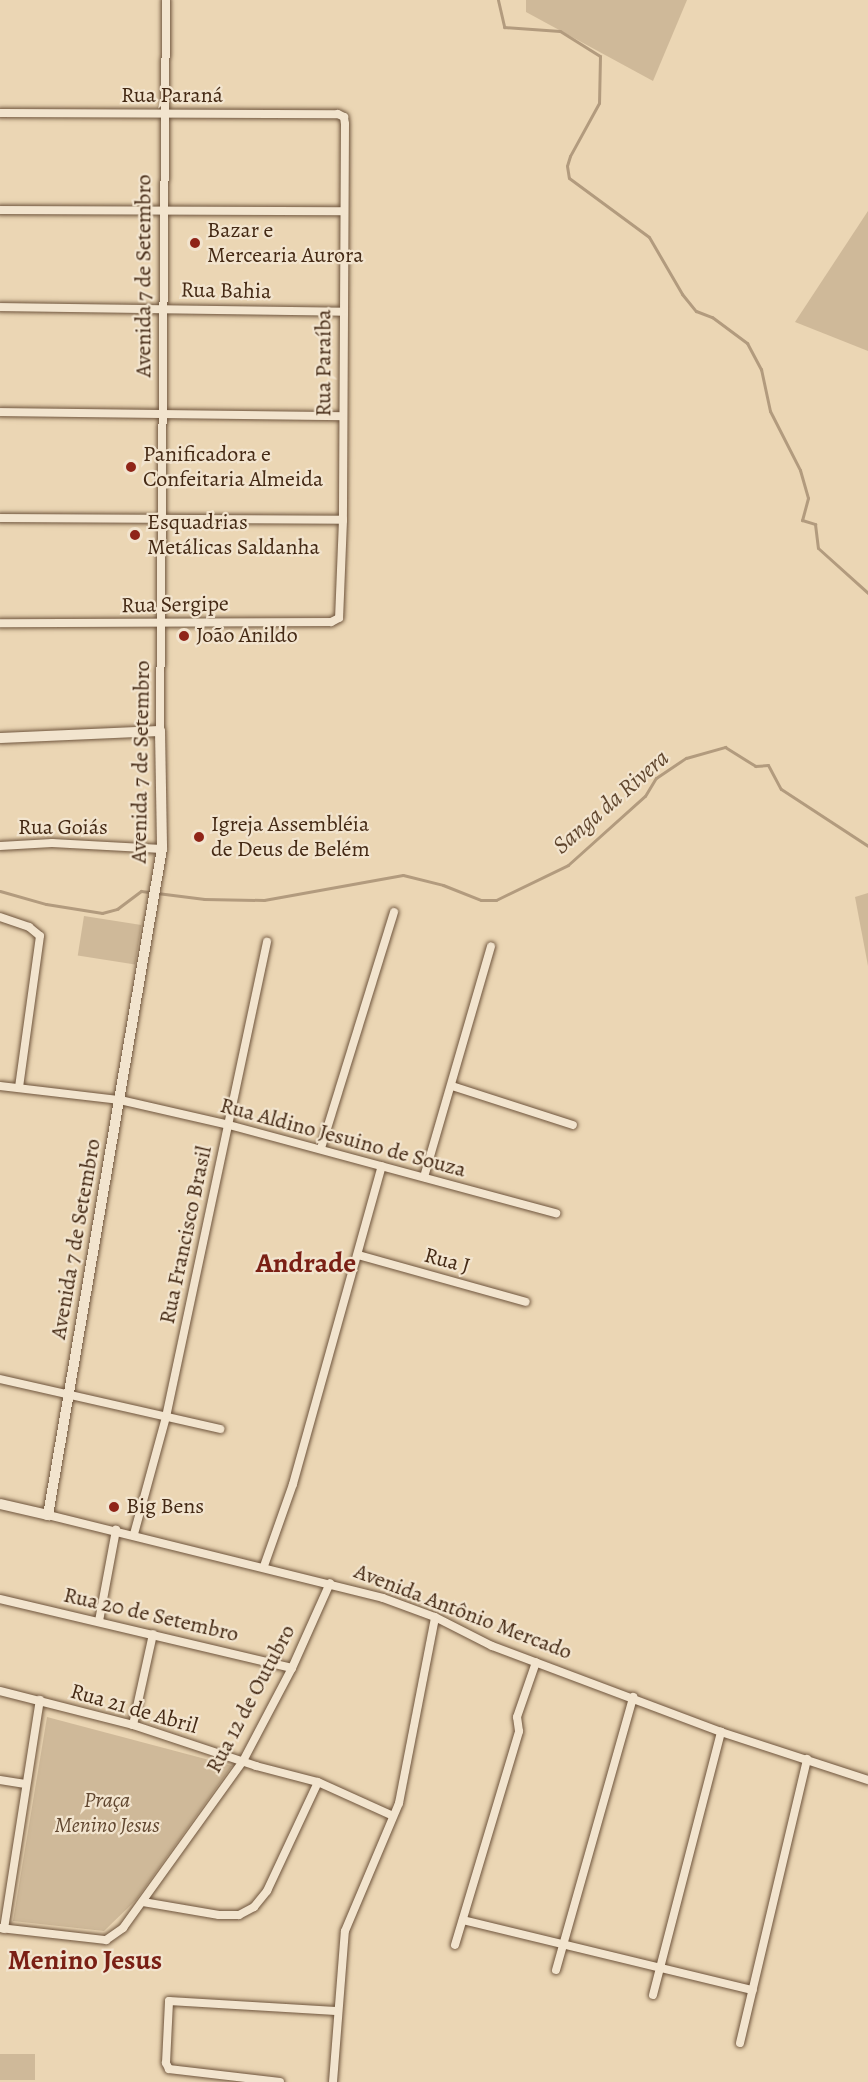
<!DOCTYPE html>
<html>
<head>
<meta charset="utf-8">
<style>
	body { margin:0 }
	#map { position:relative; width:868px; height:2082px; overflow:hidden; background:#ebd6b4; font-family:Alegreya,serif }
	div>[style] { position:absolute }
	.green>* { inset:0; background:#cfb999; transform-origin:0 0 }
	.stream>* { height:3px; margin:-1.5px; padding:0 1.5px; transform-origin:1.5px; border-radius:1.5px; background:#b29b7e }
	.roads { filter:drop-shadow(0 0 2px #6e543c) drop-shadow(0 0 2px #6e543c) }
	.street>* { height:8px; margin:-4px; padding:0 4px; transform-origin:4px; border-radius:4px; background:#f2e4ce }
	.secondary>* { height:10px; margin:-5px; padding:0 5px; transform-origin:5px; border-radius:5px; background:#f2e4ce }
	.dots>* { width:16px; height:16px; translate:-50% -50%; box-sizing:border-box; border:3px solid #f2e4ce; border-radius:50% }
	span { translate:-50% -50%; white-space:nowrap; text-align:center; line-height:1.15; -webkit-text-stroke:4.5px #f2e4ce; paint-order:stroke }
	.street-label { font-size:22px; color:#442914 }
	.poi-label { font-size:22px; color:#442914 }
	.left { translate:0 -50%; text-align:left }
	.park-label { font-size:22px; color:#60462f; font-style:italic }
	.water-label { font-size:24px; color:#60462e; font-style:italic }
	.district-label { font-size:28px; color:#7a1f14; font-weight:700 }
</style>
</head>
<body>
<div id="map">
	<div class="green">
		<div style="clip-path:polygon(526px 0,687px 0,653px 81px,526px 12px)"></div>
		<div style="clip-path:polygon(868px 211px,868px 351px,795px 322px)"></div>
		<div style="clip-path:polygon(868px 893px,868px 966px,855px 897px)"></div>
		<div style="left:84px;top:916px;width:58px;height:40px;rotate:9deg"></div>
		<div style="clip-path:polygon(47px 1717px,232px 1766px,136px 1900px,104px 1931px,13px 1921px)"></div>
		<div style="left:0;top:2054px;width:35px;height:26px"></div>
	</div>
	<div class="stream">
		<div style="left:498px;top:0;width:28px;rotate:77deg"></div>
		<div style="left:504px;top:27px;width:56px;rotate:4.1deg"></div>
		<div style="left:560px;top:31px;width:47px;rotate:32deg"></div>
		<div style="left:600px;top:56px;width:47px;rotate:91.2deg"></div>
		<div style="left:599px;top:103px;width:60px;rotate:118.7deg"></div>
		<div style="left:570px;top:156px;width:10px;rotate:107deg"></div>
		<div style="left:567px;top:166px;width:12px;rotate:81deg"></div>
		<div style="left:569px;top:178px;width:99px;rotate:36.4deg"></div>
		<div style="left:649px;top:237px;width:66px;rotate:59.9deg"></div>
		<div style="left:682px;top:294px;width:22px;rotate:51deg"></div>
		<div style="left:696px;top:311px;width:17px;rotate:21deg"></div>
		<div style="left:712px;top:317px;width:44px;rotate:36.6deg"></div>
		<div style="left:747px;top:343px;width:30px;rotate:62deg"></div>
		<div style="left:761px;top:369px;width:43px;rotate:77.9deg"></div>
		<div style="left:770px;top:411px;width:66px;rotate:63deg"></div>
		<div style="left:800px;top:470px;width:29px;rotate:74deg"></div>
		<div style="left:808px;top:498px;width:23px;rotate:105deg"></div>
		<div style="left:802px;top:520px;width:14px;rotate:17deg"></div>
		<div style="left:815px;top:524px;width:24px;rotate:83deg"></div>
		<div style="left:818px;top:548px;width:67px;rotate:42deg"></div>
		<div style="left:0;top:891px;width:48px;rotate:15.8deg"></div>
		<div style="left:46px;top:904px;width:57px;rotate:9.1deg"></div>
		<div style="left:102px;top:913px;width:16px;rotate:-15deg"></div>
		<div style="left:117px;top:909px;width:30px;rotate:-37deg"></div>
		<div style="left:141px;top:891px;width:64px;rotate:7.2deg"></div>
		<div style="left:204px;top:899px;width:60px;rotate:1deg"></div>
		<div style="left:264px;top:900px;width:141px;rotate:-10.2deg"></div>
		<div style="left:403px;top:875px;width:41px;rotate:14deg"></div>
		<div style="left:443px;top:885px;width:41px;rotate:21.5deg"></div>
		<div style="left:481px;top:900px;width:15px"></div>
		<div style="left:496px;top:900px;width:80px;rotate:-25.9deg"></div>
		<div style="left:568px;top:865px;width:103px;rotate:-41.9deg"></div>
		<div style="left:645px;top:796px;width:21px;rotate:-59deg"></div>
		<div style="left:656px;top:778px;width:36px;rotate:-34deg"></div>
		<div style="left:686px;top:758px;width:41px;rotate:-15.8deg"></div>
		<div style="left:725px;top:747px;width:36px;rotate:32deg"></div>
		<div style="left:755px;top:766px;width:13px;rotate:-4deg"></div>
		<div style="left:768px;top:765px;width:27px;rotate:62deg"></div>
		<div style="left:781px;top:789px;width:104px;rotate:33.2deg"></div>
	</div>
	<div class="roads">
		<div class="street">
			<div style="left:0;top:113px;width:338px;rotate:0.2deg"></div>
			<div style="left:338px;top:114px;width:7px;rotate:27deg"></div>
			<div style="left:344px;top:117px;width:7px;rotate:82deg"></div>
			<div style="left:345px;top:124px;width:396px;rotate:90.3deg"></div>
			<div style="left:343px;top:520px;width:98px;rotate:92.3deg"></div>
			<div style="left:339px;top:618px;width:9px;rotate:153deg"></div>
			<div style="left:331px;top:622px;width:331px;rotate:179.8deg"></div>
			<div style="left:0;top:210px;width:344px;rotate:0.2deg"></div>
			<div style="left:0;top:307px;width:342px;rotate:0.8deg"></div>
			<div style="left:0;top:412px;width:342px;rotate:0.7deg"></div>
			<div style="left:0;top:518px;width:343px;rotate:0.3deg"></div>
			<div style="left:160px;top:731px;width:731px;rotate:-89.53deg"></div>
			<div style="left:0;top:846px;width:52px;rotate:-3.3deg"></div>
			<div style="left:52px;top:843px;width:110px;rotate:3.1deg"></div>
			<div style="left:0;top:917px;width:31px;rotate:19deg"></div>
			<div style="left:29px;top:927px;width:14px;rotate:39deg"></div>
			<div style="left:40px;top:936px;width:152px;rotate:97.9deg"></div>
			<div style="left:0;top:1086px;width:121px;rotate:6.7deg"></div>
			<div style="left:120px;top:1100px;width:112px;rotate:12.9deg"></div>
			<div style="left:229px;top:1125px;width:339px;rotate:15.1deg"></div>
			<div style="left:452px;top:1086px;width:127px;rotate:17.9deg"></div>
			<div style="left:321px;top:1148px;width:247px;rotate:-72.8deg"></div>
			<div style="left:424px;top:1177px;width:240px;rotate:-73.8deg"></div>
			<div style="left:358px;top:1255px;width:174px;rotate:15.6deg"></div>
			<div style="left:0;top:1379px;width:226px;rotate:12.8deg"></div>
			<div style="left:48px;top:1515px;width:345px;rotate:13.9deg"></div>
			<div style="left:383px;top:1598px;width:55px;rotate:20.1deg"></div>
			<div style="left:435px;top:1617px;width:64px;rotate:27deg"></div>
			<div style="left:492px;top:1646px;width:245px;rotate:20.6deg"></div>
			<div style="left:721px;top:1732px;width:155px;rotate:18.1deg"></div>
			<div style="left:134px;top:1534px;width:121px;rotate:-74.7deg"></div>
			<div style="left:166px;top:1417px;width:486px;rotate:-78deg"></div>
			<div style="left:264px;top:1566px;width:87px;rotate:-70.5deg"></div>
			<div style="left:293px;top:1484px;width:330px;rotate:-74.4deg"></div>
			<div style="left:0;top:1599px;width:300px;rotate:13.3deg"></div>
			<div style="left:99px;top:1621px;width:93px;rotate:-79.4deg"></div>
			<div style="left:0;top:1691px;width:137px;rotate:14.3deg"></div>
			<div style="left:133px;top:1725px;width:130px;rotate:18.4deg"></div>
			<div style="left:256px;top:1766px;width:64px;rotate:14.5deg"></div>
			<div style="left:318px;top:1782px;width:80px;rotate:24.3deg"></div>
			<div style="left:133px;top:1725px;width:93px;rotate:-77.6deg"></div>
			<div style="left:0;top:1780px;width:24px;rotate:9deg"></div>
			<div style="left:143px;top:1902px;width:77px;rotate:9.7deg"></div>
			<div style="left:219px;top:1915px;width:20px"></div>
			<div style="left:239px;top:1915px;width:17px;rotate:-28deg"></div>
			<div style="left:254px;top:1907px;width:21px;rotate:-51deg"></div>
			<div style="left:267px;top:1891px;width:120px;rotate:-64.9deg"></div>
			<div style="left:463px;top:1920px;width:298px;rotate:13.6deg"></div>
			<div style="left:0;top:1928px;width:107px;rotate:6.5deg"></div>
			<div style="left:106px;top:1940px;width:21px;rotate:-35deg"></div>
			<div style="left:123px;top:1928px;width:206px;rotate:-54.3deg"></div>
			<div style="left:243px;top:1761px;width:105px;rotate:-62.2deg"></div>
			<div style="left:292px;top:1668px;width:93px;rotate:-65.9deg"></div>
			<div style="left:4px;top:1929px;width:232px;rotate:-81.1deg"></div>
			<div style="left:455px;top:1945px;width:223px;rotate:-73.3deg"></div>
			<div style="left:519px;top:1731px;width:14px;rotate:-98deg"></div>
			<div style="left:517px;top:1717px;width:58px;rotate:-70.9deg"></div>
			<div style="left:556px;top:1970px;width:284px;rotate:-74.2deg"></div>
			<div style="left:653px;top:1995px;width:272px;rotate:-75.5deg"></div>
			<div style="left:740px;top:2043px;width:292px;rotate:-76.7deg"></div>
			<div style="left:280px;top:2082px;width:112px;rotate:-173.3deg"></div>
			<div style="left:169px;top:2069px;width:7px;rotate:-117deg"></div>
			<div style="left:166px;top:2063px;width:62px;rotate:-87.2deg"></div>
			<div style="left:169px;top:2001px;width:167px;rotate:3.4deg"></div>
			<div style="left:333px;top:2082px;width:151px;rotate:-85.5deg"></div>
			<div style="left:345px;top:1931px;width:139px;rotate:-67.1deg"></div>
			<div style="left:399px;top:1803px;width:189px;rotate:-79deg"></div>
		</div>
		<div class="secondary">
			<div style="left:0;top:738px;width:160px;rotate:-2.5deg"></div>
			<div style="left:160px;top:731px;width:118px;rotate:89deg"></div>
			<div style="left:162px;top:849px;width:676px;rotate:99.71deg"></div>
			<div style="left:48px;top:1515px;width:49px;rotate:-167.1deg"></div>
		</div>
	</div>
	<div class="dots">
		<div style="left:195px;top:243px;background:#8f2418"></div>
		<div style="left:131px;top:467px;background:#8f2418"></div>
		<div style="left:135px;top:535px;background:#8f2418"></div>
		<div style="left:184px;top:636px;background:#8f2418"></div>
		<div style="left:199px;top:837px;background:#8f2418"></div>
		<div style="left:114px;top:1507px;background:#8f2418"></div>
	</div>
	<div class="street-label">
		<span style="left:172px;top:96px">Rua Paraná</span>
		<span style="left:144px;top:276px;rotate:-90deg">Avenida 7 de Setembro</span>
		<span style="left:226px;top:291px;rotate:1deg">Rua Bahia</span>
		<span style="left:324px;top:363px;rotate:-90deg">Rua Paraíba</span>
		<span style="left:175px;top:605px;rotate:-1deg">Rua Sergipe</span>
		<span style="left:141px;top:762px;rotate:-89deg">Avenida 7 de Setembro</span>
		<span style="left:63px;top:828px">Rua Goiás</span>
		<span style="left:343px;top:1138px;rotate:15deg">Rua Aldino Jesuino de Souza</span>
		<span style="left:186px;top:1235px;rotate:-78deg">Rua Francisco Brasil</span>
		<span style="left:76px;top:1239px;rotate:-80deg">Avenida 7 de Setembro</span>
		<span style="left:447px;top:1261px;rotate:15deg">Rua J</span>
		<span style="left:463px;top:1612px;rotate:21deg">Avenida Antônio Mercado</span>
		<span style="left:151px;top:1615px;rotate:13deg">Rua 20 de Setembro</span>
		<span style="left:251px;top:1699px;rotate:-62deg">Rua 12 de Outubro</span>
		<span style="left:134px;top:1709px;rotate:16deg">Rua 21 de Abril</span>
	</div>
	<div class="poi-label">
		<span class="left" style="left:207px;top:243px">Bazar e<br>Mercearia Aurora</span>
		<span class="left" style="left:143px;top:467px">Panificadora e<br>Confeitaria Almeida</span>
		<span class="left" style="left:147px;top:535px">Esquadrias<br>Metálicas Saldanha</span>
		<span class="left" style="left:196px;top:636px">João Anildo</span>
		<span class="left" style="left:211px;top:837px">Igreja Assembléia<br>de Deus de Belém</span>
		<span class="left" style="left:126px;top:1507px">Big Bens</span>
	</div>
	<div class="park-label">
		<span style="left:107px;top:1813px">Praça<br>Menino Jesus</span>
	</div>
	<div class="water-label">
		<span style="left:611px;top:802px;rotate:-41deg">Sanga da Rivera</span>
	</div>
	<div class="district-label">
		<span style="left:306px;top:1263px">Andrade</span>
		<span style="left:85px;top:1960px">Menino Jesus</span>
	</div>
</div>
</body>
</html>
